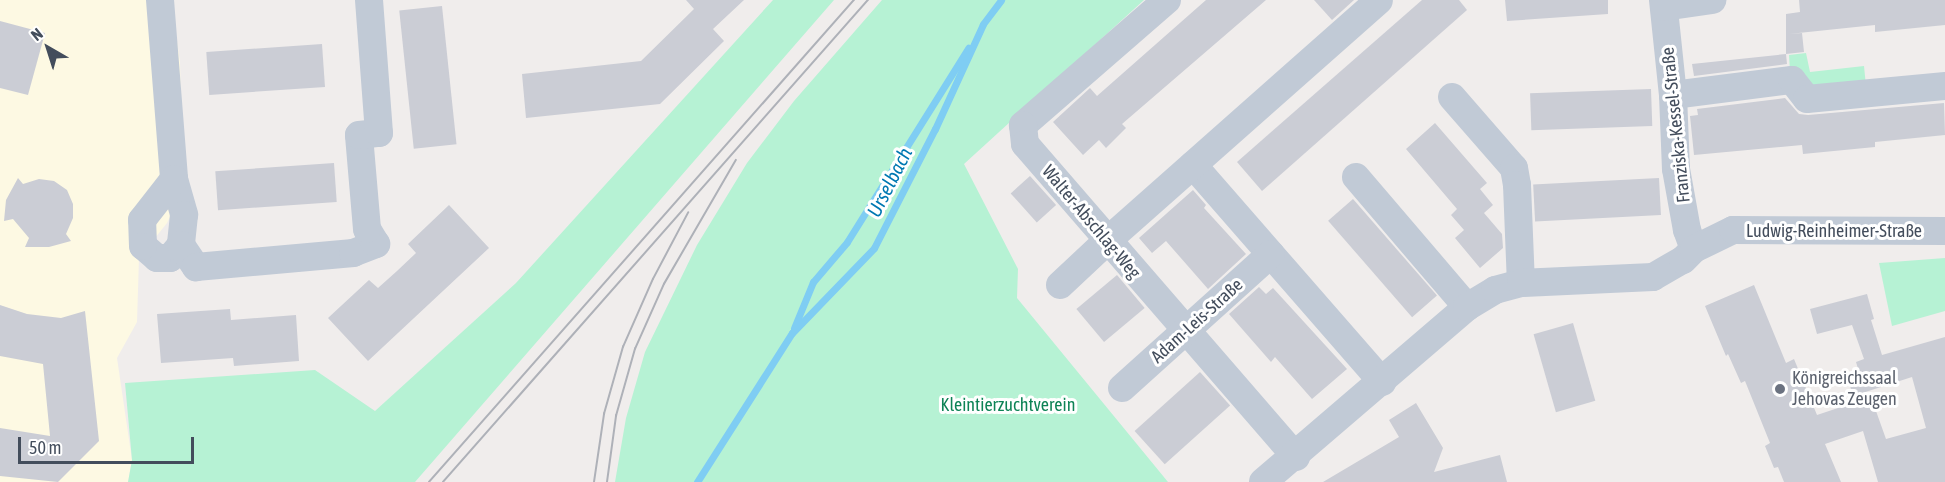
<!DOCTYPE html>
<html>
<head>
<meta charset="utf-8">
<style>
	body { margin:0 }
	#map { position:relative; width:1945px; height:482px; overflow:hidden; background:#f0edec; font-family:"Asap Condensed",sans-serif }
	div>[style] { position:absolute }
	.commercial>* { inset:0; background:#fdf9e3 }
	.green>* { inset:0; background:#b6f2d4 }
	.stream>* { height:7px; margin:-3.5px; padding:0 3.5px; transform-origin:3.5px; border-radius:3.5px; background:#7fcdf3 }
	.building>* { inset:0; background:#cbcdd5; transform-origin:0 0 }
	.street>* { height:28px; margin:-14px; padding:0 14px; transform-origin:14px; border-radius:14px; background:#c1cad6 }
	.tram>* { height:1.5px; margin:-0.75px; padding:0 0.75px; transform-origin:0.75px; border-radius:0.75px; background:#aeb1b8 }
	.dots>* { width:16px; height:16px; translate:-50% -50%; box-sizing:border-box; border:3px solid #fff; border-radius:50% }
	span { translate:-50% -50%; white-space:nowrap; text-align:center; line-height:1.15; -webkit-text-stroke:6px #fff; paint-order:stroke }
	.street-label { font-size:18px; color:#434d5c }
	.worship-label { font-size:18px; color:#5b616d }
	.left { translate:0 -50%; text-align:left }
	.park-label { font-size:18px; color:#0e8356 }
	.water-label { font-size:20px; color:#0078b2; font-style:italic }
	.north { position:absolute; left:18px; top:18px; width:60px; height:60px; -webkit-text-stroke:4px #fff; paint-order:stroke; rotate:321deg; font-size:16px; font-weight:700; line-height:24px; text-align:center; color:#434d5c }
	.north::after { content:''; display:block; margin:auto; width:21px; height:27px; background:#434d5c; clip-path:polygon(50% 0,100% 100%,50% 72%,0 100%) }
	.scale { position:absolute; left:18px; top:437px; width:176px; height:27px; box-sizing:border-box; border:3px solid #434d5c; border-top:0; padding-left:8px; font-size:18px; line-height:21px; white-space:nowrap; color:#434d5c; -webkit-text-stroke:4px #fff; paint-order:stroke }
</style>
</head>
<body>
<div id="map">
	<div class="commercial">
		<div style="clip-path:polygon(0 0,171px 0,180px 62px,183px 191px,167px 223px,139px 258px,137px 322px,117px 358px,132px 460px,128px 482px,0 482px)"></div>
	</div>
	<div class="green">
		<div style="clip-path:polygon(773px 0,834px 0,415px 482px,128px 482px,132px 460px,125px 383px,315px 370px,375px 411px,516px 283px)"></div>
		<div style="clip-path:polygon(882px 0,1144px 0,964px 164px,1018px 269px,1017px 298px,1168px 482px,615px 482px,626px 418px,645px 352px,697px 245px,747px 163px,794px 101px)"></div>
		<div style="clip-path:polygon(1806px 53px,1810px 72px,1864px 66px,1866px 86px,1808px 94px,1790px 71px,1789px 55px)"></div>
		<div style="clip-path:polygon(1945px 258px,1945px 311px,1892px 326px,1879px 263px)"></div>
	</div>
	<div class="stream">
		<div style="left:794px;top:328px;width:50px;rotate:-67.6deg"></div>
		<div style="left:813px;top:282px;width:52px;rotate:-49.6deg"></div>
		<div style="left:847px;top:242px;width:229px;rotate:-58deg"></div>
		<div style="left:697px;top:482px;width:177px;rotate:-57.5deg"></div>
		<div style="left:792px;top:333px;width:118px;rotate:-46deg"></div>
		<div style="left:874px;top:248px;width:134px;rotate:-62.9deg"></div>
		<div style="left:935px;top:129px;width:115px;rotate:-65.4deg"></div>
		<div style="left:983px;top:24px;width:30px;rotate:-53deg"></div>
	</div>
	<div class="building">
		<div style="clip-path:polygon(686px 0,744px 0,713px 29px,724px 41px,660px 104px,526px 118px,522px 74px,641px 61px,694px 9px)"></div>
		<div style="clip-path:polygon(1206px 0,1266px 0,1122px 124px,1126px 128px,1106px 148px,1099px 140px,1083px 155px,1053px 122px,1090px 88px,1097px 96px)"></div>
		<div style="clip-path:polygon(1314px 0,1354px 0,1332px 20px)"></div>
		<div style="clip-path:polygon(1422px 0,1459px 0,1467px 10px,1262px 191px,1237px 162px)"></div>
		<div style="clip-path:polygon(1505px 0,1608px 0,1608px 14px,1507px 21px)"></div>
		<div style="clip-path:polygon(1799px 0,1945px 0,1945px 25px,1875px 32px,1875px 25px,1789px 34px,1802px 33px,1804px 52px,1786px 54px,1786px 14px,1800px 12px)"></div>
		<div style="left:442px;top:6px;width:139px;height:43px;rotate:84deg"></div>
		<div style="clip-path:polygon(0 21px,45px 33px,28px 95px,0 88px)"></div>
		<div style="left:322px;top:44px;width:43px;height:116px;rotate:86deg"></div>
		<div style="clip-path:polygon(1786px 54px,1787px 64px,1694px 76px,1692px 64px)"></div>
		<div style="left:1651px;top:89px;width:37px;height:121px;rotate:88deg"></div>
		<div style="clip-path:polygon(1785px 98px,1799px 114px,1808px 115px,1944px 103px,1945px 135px,1875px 142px,1875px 147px,1803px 154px,1802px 145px,1694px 155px,1690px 116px,1698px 115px,1697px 109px)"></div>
		<div style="clip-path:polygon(1435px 123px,1487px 183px,1480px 189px,1493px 205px,1484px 213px,1502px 234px,1503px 248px,1480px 268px,1455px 238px,1464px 230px,1451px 215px,1457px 209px,1406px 149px)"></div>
		<div style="left:334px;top:163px;width:39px;height:119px;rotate:86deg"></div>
		<div style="left:1030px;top:176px;width:39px;height:26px;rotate:48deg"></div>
		<div style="clip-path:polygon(18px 178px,23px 184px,39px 179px,54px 181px,67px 190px,73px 204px,73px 218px,66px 234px,71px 241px,49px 247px,25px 247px,29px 238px,13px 219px,4px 221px,6px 200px)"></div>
		<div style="left:1659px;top:178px;width:37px;height:126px;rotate:87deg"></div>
		<div style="clip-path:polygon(1193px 190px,1206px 205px,1204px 208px,1246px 254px,1208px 289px,1166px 241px,1152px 253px,1139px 238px)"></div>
		<div style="left:1353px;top:199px;width:128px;height:33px;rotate:49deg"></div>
		<div style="clip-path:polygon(449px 205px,489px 248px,368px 361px,328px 318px,369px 280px,378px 288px,397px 271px,416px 253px,408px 244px)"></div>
		<div style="left:1117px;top:275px;width:43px;height:53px;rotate:50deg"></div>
		<div style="clip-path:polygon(1754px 285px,1786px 363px,1794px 359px,1817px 415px,1871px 397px,1886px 439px,1926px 428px,1912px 377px,1853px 396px,1848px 379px,1860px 375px,1856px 362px,1864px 359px,1852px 325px,1817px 334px,1810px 309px,1867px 294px,1874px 319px,1871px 320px,1882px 355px,1945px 337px,1945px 482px,1878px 482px,1863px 431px,1825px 444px,1841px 482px,1784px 482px,1778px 467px,1774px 468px,1765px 446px,1770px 443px,1745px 381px,1741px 383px,1728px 354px,1726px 356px,1705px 306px)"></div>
		<div style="clip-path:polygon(1259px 287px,1266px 294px,1273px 288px,1347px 369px,1312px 399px,1275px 357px,1271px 362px,1229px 314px)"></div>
		<div style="clip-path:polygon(0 305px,27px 314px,61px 318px,85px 311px,99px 441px,58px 482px,0 476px,0 428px,50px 436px,43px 364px,0 356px)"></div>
		<div style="clip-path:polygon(230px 309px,231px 320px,296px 315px,299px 361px,234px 366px,233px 358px,161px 363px,157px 314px)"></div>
		<div style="left:1573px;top:323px;width:81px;height:41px;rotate:74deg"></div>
		<div style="left:1200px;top:372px;width:45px;height:88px;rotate:48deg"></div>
		<div style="clip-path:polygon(1416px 403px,1443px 448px,1434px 472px,1500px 455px,1507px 482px,1323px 482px,1399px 437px,1389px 420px)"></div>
	</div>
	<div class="street">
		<div style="left:160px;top:0;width:180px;rotate:85.5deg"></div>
		<div style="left:174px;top:179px;width:37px;rotate:74deg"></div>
		<div style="left:184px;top:215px;width:30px;rotate:96deg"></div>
		<div style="left:181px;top:245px;width:17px;rotate:130deg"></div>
		<div style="left:170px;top:258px;width:13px;rotate:180deg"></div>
		<div style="left:157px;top:258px;width:18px;rotate:-139deg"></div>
		<div style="left:143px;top:246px;width:26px;rotate:-92deg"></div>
		<div style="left:142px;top:220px;width:52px;rotate:-52deg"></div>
		<div style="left:1167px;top:0;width:191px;rotate:139deg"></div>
		<div style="left:1023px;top:125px;width:19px;rotate:84deg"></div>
		<div style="left:1025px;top:144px;width:414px;rotate:49.1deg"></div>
		<div style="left:1663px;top:0;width:96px;rotate:84deg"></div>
		<div style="left:1673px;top:95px;width:74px;rotate:87.7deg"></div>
		<div style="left:1676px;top:169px;width:62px;rotate:79.8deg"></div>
		<div style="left:1687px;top:230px;width:20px;rotate:70deg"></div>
		<div style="left:1664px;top:7px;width:49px;rotate:-8.3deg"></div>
		<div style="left:1673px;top:95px;width:120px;rotate:-7.2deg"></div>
		<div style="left:1792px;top:80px;width:24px;rotate:52deg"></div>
		<div style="left:1807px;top:99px;width:139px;rotate:-5.4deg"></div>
		<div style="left:1452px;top:97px;width:94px;rotate:48.9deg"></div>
		<div style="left:1514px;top:168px;width:17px;rotate:80deg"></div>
		<div style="left:1517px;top:185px;width:98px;rotate:87.7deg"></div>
		<div style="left:1193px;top:165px;width:288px;rotate:48.9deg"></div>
		<div style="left:1356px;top:177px;width:171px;rotate:49.5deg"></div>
		<div style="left:181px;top:245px;width:27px;rotate:56deg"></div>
		<div style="left:196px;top:267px;width:158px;rotate:-5.1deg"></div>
		<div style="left:353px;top:253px;width:25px;rotate:-21deg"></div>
		<div style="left:376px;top:244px;width:17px;rotate:-121deg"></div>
		<div style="left:367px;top:229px;width:94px;rotate:-94.9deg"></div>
		<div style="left:359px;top:135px;width:20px;rotate:-6deg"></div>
		<div style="left:379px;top:133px;width:133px;rotate:-94.3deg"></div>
		<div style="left:1060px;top:285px;width:64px;rotate:-43.1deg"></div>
		<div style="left:1107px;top:241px;width:363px;rotate:-41.5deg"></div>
		<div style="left:1122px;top:388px;width:200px;rotate:-42deg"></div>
		<div style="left:1263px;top:482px;width:269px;rotate:-40.6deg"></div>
		<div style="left:1467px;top:307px;width:33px;rotate:-31deg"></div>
		<div style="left:1495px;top:290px;width:27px;rotate:-15deg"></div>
		<div style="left:1521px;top:283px;width:132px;rotate:-2.6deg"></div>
		<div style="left:1653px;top:277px;width:34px;rotate:-30deg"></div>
		<div style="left:1683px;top:260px;width:16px;rotate:-45deg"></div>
		<div style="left:1694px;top:249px;width:43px;rotate:-26deg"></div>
		<div style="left:1733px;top:230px;width:212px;rotate:0.3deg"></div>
	</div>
	<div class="tram">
		<div style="left:429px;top:482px;width:643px;rotate:-48.6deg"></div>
		<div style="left:443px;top:482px;width:643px;rotate:-48.6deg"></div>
		<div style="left:594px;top:482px;width:69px;rotate:-81.6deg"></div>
		<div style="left:604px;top:414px;width:70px;rotate:-74.2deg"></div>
		<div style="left:623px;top:347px;width:74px;rotate:-66.2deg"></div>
		<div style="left:653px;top:279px;width:75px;rotate:-62.1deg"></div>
		<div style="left:607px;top:482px;width:67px;rotate:-82.2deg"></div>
		<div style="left:616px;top:416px;width:70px;rotate:-74.2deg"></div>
		<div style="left:635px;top:349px;width:71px;rotate:-66deg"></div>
		<div style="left:664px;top:284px;width:143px;rotate:-59.9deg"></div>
	</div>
	<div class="dots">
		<div style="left:1780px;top:389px;background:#6b7280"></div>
	</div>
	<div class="street-label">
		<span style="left:1676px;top:125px;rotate:-96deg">Franziska-Kessel-Straße</span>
		<span style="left:1091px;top:222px;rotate:50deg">Walter-Abschlag-Weg</span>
		<span style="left:1834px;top:231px">Ludwig-Reinheimer-Straße</span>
		<span style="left:1197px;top:321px;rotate:-42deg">Adam-Leis-Straße</span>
	</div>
	<div class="worship-label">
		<span class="left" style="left:1792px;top:389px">Königreichssaal<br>Jehovas Zeugen</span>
	</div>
	<div class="park-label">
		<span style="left:1008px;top:405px">Kleintierzuchtverein</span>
	</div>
	<div class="water-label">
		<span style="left:889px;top:182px;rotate:-63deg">Urselbach</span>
	</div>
	<div class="north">N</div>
	<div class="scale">50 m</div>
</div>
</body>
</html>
